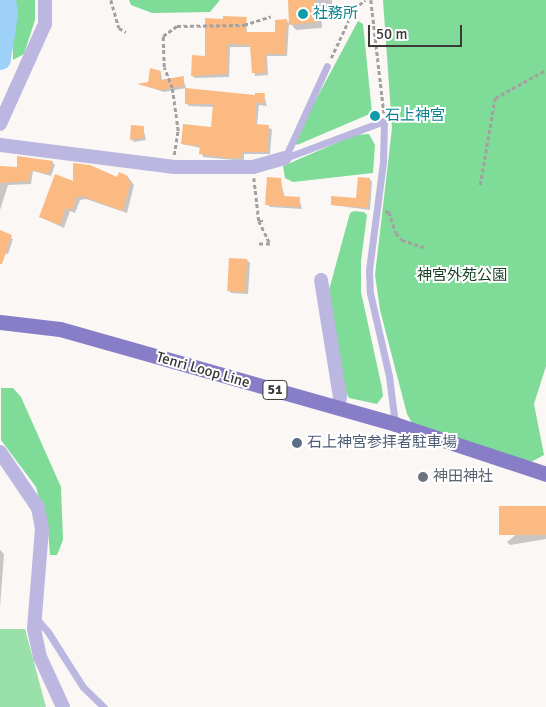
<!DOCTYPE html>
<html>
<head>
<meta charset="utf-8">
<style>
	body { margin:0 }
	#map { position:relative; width:546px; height:707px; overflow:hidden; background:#fbf7f5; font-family:Signika,"Noto Sans JP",sans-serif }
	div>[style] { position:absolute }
	.green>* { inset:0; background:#9ae0ab }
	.forest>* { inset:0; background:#7fdb98 }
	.shadow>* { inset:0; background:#0003 }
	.river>* { height:22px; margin:-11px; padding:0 11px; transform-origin:11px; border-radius:11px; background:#9dd1f8 }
	.building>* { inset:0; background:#faba82; transform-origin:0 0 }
	.path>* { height:2.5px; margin-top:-1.25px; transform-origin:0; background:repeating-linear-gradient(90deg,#a3a09f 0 4px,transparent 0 6.5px) }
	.service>* { height:7px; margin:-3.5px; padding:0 3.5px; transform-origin:3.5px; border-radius:3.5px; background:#bbb7e0 }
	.minor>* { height:14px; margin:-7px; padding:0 7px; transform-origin:7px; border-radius:7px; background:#bbb7e0 }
	.primary>* { height:15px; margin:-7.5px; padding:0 7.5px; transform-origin:7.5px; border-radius:7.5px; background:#887ec8 }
	.dots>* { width:14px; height:14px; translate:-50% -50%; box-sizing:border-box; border:2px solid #fff; border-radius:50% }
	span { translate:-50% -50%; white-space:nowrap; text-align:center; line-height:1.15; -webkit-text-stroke:4px #fff; paint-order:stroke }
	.shield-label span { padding:1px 4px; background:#fff; border:1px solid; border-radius:4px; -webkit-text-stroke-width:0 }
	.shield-label { font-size:14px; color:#3b3a39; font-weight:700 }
	.culture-label { font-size:15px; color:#0d838f }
	.left { translate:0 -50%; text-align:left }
	.park-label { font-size:15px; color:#193f25 }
	.street-label { font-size:15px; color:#3b3a39 }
	.service-label { font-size:15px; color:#4e5e75 }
	.worship-label { font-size:15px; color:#5b616d }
	.scale { position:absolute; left:368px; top:25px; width:94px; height:22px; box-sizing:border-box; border:2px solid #3b3a39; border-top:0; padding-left:6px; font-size:15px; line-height:18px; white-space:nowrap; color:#3b3a39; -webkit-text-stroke:4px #fff; paint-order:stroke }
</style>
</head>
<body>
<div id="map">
	<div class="green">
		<div style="clip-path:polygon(0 629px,25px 629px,46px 707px,0 707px)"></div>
	</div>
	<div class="forest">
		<div style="clip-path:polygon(13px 0,35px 0,35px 20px,24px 54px,13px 60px)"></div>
		<div style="clip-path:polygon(129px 0,220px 0,210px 12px,152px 13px,131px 5px)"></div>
		<div style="clip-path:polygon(383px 0,546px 0,546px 366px,534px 404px,544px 455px,531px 462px,413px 425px,407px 414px,380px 310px,375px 275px,392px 128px)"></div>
		<div style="clip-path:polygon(358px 21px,363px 24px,372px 113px,297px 145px,295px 142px,311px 109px)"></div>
		<div style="clip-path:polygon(369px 134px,375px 145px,373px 173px,293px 182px,285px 178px,283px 166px,355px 135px)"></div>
		<div style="clip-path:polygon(354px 211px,364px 212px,367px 215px,361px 261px,361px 292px,382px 388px,383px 396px,377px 404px,349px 398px,345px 391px,329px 290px,350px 213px)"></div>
		<div style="clip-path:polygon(1px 388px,13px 388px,21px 397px,61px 487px,63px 540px,57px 555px,50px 555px,48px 530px,36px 487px,1px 440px)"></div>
	</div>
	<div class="shadow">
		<div style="clip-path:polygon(263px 0,332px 0,332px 10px,321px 14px,322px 28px,296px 30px,291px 24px,289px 0)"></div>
		<div style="clip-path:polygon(206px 19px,246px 19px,247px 33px,277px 34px,287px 21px,289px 23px,287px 56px,267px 56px,268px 75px,255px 76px,252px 47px,230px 47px,229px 77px,195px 78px,192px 76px,206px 57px)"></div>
		<div style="clip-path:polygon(161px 72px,162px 81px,183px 78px,186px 88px,164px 92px,139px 84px,149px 83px)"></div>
		<div style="clip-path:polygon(264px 95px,267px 106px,259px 105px,257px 125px,272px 129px,270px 154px,244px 154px,244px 161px,203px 157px,201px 148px,182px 144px,212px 129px,214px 107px,189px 106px,186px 103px)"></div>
		<div style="clip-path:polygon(143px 127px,146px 140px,134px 142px,131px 139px)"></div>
		<div style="clip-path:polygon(52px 162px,55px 165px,51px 176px,33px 171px,31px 184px,8px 185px,0 210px,0 167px,18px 168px)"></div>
		<div style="clip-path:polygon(120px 174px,128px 177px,134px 185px,127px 213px,86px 199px,80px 200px,75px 213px,70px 211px,64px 228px,40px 217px,74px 183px,118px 179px)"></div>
		<div style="clip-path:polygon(280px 179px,285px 198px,299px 198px,302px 209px,270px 207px,267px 204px)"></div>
		<div style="clip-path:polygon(370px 179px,372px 182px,370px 210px,332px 205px,357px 199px)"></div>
		<div style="clip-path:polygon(0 232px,13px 239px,8px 254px,0 252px)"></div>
		<div style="clip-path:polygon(247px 260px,250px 263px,248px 294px,231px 293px,228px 290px)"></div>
		<div style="clip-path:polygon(546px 509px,546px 539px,510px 545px,507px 542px)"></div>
		<div style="clip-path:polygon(0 550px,4px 554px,0 607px)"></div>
	</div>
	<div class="river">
		<div style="left:0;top:59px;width:46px;rotate:-81.2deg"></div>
		<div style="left:7px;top:14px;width:14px;rotate:-98deg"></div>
	</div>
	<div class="building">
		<div style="clip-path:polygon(288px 0,315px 0,317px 22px,289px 25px)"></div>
		<div style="clip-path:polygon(223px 16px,247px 17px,245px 32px,275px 32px,275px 20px,287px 19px,285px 54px,265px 54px,266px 73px,252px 73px,250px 45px,228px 44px,227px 74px,191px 76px,192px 55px,205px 56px,205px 18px,223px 19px)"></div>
		<div style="clip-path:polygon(150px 68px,161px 71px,160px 80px,184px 76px,183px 86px,161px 90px,137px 84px,148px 82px)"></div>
		<div style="clip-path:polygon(185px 88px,255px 95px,255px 93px,265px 93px,264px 103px,256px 103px,255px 124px,269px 125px,267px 152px,242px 152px,241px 158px,228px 158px,199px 154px,200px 146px,181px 144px,183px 124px,211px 127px,213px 104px,185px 104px)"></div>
		<div style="clip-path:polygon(131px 125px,144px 126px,143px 138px,130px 140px)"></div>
		<div style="clip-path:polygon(17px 156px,53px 161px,49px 174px,31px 170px,29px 181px,0 183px,0 166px,17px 167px)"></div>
		<div style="clip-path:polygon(73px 163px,90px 165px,117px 177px,119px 172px,128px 176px,127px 179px,131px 181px,123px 211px,81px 196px,77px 197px,72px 210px,66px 208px,60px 225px,39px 217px,55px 174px,73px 181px)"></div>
		<div style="clip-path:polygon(267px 177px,281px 178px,283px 196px,300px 197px,299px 207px,265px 205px)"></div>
		<div style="clip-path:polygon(358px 177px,370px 178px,368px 208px,331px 205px,331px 196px,356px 198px)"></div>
		<div style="clip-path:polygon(0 230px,12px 235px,2px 264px,0 264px)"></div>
		<div style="left:229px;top:258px;width:18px;height:33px;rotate:3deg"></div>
		<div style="left:546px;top:506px;width:29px;height:47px;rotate:90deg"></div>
	</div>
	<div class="path">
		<div style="left:111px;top:0;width:29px;rotate:74deg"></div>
		<div style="left:119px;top:28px;width:8px;rotate:30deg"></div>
		<div style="left:371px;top:0;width:114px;rotate:83.4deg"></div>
		<div style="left:331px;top:58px;width:54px;rotate:-64.9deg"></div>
		<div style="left:354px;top:9px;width:14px;rotate:-39deg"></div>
		<div style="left:174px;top:155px;width:24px;rotate:-81deg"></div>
		<div style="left:178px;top:131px;width:43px;rotate:-97.9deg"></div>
		<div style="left:172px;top:88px;width:22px;rotate:-111deg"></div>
		<div style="left:164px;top:67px;width:31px;rotate:-92deg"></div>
		<div style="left:163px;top:36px;width:17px;rotate:-36deg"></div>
		<div style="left:177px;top:26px;width:67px;rotate:-0.9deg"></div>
		<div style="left:244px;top:25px;width:28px;rotate:-18deg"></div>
		<div style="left:254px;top:178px;width:43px;rotate:83.4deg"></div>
		<div style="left:259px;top:221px;width:25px;rotate:64deg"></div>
		<div style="left:270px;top:244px;width:11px;rotate:180deg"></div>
		<div style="left:480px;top:185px;width:88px;rotate:-80.2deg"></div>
		<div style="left:495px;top:98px;width:58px;rotate:-28.8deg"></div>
		<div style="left:385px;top:211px;width:4px;rotate:14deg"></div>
		<div style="left:389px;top:212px;width:22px;rotate:72deg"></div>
		<div style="left:396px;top:233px;width:9px;rotate:49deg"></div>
		<div style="left:402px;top:240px;width:23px;rotate:18deg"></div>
		<div style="left:259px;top:221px;width:6px"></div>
	</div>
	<div class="service">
		<div style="left:285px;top:158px;width:106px;rotate:-20.5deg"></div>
		<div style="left:384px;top:121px;width:41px;rotate:91.4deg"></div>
		<div style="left:383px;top:162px;width:109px;rotate:97.4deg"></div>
		<div style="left:369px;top:270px;width:23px;rotate:88deg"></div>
		<div style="left:370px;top:293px;width:85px;rotate:77.1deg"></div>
		<div style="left:389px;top:376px;width:48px;rotate:82.9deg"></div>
		<div style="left:285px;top:158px;width:101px;rotate:-65.5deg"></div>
		<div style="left:34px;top:622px;width:6px;rotate:9deg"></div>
		<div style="left:40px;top:623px;width:12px;rotate:48deg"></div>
		<div style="left:48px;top:632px;width:65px;rotate:57.5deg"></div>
		<div style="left:83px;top:687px;width:29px;rotate:44deg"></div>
	</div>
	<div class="minor">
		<div style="left:0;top:124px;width:110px;rotate:-65.8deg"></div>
		<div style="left:45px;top:24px;width:24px;rotate:-90deg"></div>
		<div style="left:0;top:145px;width:176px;rotate:7.2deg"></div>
		<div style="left:175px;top:167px;width:78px"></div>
		<div style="left:253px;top:167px;width:33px;rotate:-16deg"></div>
		<div style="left:321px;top:280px;width:119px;rotate:80.8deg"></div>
		<div style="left:340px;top:397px;width:11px;rotate:100deg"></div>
		<div style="left:0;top:452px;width:68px;rotate:55.8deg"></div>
		<div style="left:38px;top:508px;width:21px;rotate:79deg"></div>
		<div style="left:42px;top:529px;width:100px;rotate:94.6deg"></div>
		<div style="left:34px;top:629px;width:29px;rotate:78deg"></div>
		<div style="left:40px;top:657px;width:55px;rotate:65.3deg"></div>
	</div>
	<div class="primary">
		<div style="left:0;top:322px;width:60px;rotate:6.7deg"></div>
		<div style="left:60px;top:329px;width:348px;rotate:15.8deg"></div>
		<div style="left:395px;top:424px;width:159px;rotate:18.3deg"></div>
	</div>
	<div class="dots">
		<div style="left:303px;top:14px;background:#0f9aa8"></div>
		<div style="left:375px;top:116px;background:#0f9aa8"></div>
		<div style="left:297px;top:443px;background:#5c6f8a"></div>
		<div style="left:423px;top:477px;background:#6b7280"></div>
	</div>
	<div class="shield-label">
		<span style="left:275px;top:390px">51</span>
	</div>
	<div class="culture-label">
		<span class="left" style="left:313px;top:14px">社務所</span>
		<span class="left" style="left:385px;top:116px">石上神宮</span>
	</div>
	<div class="park-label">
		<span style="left:462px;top:276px">神宮外苑公園</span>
	</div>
	<div class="street-label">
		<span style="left:203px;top:370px;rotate:16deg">Tenri Loop Line</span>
	</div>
	<div class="service-label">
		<span class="left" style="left:307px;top:443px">石上神宮参拝者駐車場</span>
	</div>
	<div class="worship-label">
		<span class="left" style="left:433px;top:477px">神田神社</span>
	</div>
	<div class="scale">50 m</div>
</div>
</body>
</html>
